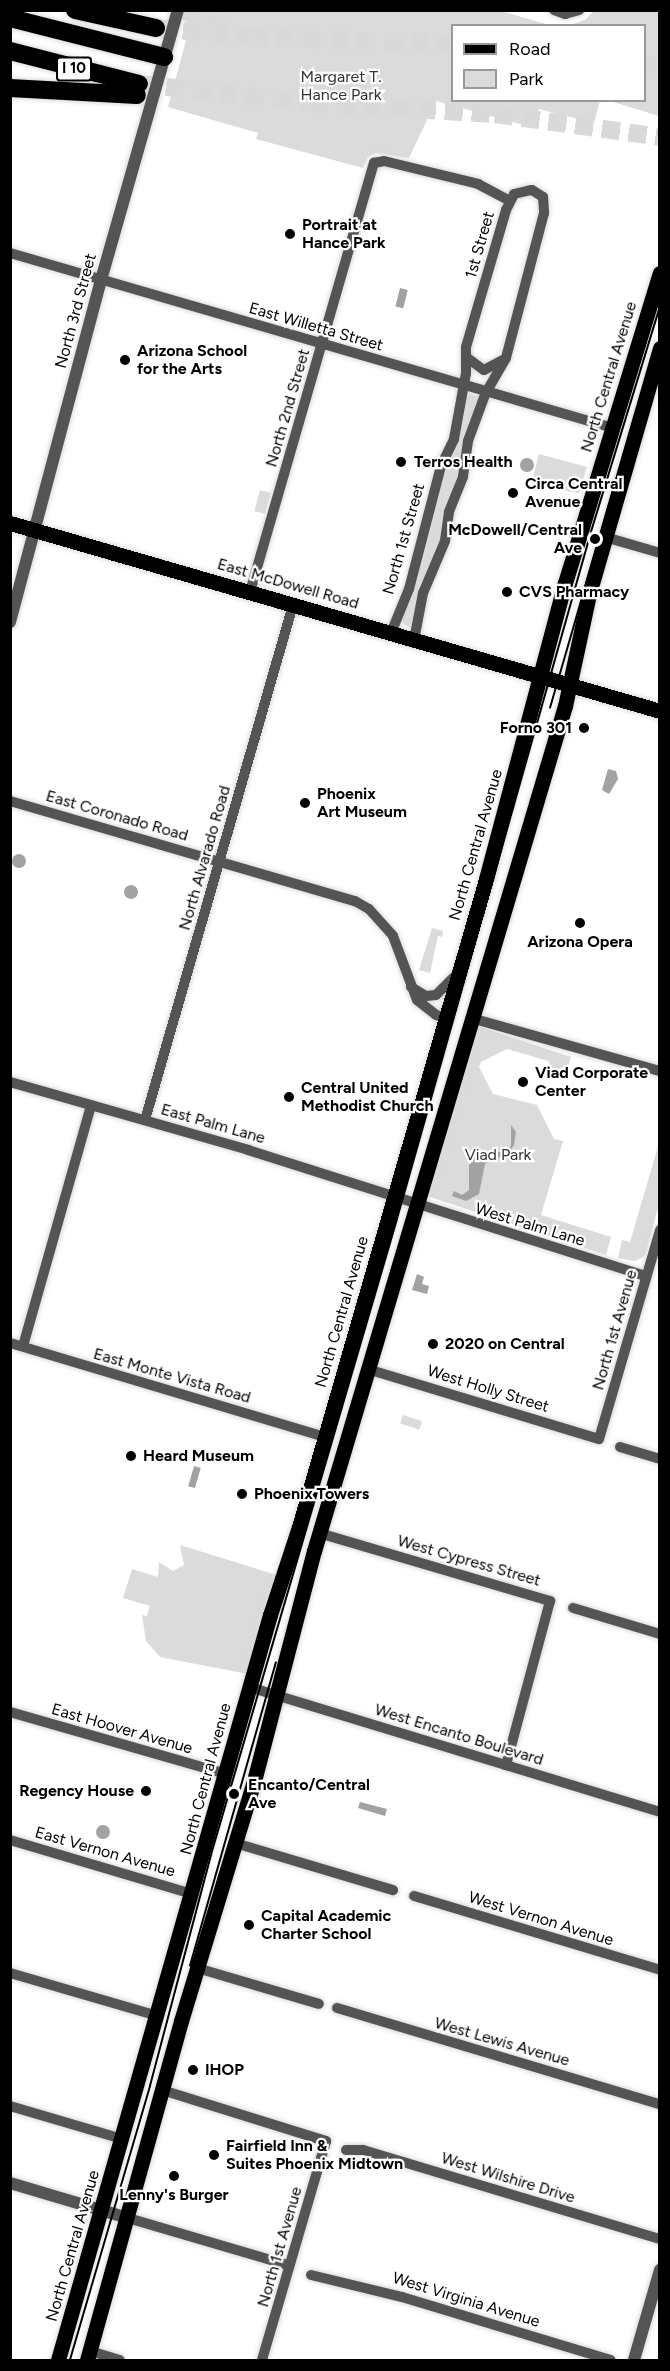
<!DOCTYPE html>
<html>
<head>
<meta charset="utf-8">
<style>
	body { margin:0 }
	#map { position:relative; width:670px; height:2371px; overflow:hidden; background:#fff; font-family:Figtree,sans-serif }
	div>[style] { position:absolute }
	.green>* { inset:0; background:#dbdbdb; transform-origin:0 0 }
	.water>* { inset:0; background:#a2a2a2; transform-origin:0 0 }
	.round { border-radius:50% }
	.motorway-tunnel>* { height:18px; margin-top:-9px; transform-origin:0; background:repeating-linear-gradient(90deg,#d9d9d9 0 18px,transparent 0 27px) }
	.roads { filter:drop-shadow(0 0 2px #dbdbdb) drop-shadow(0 0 2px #dbdbdb) }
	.minor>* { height:10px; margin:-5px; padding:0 5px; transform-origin:5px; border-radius:5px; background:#545454 }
	.tertiary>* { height:12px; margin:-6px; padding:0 6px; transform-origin:6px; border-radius:6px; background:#545454 }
	.primary>* { height:15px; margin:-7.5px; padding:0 7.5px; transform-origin:7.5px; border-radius:7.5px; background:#000 }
	.motorway>* { height:18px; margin:-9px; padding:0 9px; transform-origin:9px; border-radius:9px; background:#000 }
	.tram>* { height:1.5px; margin:-0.75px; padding:0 0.75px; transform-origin:0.75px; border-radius:0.75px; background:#000 }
	.dots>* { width:16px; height:16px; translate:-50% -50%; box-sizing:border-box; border:3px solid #fff; border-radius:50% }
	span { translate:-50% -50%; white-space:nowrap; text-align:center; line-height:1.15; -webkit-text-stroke:4.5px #fff; paint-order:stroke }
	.shield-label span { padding:2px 4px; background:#fff; border:2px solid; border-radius:4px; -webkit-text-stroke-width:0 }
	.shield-label { font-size:15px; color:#000; font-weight:700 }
	.park-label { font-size:16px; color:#323232 }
	.poi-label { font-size:16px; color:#000; font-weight:700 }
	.left { translate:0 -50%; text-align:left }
	.right { translate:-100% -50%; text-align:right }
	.street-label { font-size:16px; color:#000 }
	.frame { position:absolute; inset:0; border:12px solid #000; pointer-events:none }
	.legend { position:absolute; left:451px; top:24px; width:195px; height:78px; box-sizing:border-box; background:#fff; border:2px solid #999; margin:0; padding:8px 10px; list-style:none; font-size:18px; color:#000 }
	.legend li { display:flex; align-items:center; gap:12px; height:30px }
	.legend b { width:30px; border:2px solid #999 }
</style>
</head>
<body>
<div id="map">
	<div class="green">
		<div style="clip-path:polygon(501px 11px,549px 25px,571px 25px,586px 19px,593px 11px,659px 11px,659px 116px,610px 101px,644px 100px,644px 26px,452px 26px,452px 100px,600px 101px,594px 123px,539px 109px,531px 127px,436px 101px,409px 158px,376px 153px,368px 157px,363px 168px,256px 139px,258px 133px,168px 107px,194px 11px)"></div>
		<div style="clip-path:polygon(471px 394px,479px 397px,443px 537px,411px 627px,406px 626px,400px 621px,465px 396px)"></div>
		<div style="clip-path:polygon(539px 454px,587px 467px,579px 493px,549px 488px,532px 480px)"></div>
		<div style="left:260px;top:490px;width:11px;height:22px;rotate:15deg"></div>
		<div style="clip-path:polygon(432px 928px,443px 931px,442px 937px,438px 936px,430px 973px,419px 970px)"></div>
		<div style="clip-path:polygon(475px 1025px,571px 1057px,565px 1078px,556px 1076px,548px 1061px,507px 1049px,481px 1062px,479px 1067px,493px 1094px,537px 1105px,554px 1139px,563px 1141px,541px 1215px,611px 1237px,606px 1255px,427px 1196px)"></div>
		<div style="clip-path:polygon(659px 1143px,659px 1204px,645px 1256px,635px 1261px,618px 1258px,622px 1240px,630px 1242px)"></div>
		<div style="left:403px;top:1415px;width:20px;height:9px;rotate:18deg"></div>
		<div style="clip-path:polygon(180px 1545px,283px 1577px,253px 1675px,160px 1657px,146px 1641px,142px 1615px,147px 1616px,150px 1606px,123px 1598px,132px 1569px,158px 1577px,159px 1562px,173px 1571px,184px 1565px)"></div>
	</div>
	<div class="water">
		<div style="left:400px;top:288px;width:8px;height:19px;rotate:14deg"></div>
		<div class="round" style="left:520px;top:458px;width:14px;height:14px"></div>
		<div style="clip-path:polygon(608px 769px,616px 771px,618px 779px,609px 794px,602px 790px)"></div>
		<div class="round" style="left:12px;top:854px;width:14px;height:14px"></div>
		<div class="round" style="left:124px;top:885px;width:14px;height:14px"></div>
		<div style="clip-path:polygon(511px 1125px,516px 1132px,514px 1145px,508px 1153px,485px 1164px,479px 1194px,466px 1201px,452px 1196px,454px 1191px,462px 1195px,469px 1190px,469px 1165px,476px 1155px,507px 1151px,511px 1146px)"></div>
		<div style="clip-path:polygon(417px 1274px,424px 1277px,422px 1284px,429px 1286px,427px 1294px,412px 1290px)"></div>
		<div style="left:194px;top:1466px;width:7px;height:21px;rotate:16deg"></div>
		<div style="clip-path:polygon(360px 1802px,387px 1809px,385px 1816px,358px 1808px)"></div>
		<div class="round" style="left:96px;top:1825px;width:14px;height:14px"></div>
	</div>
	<div class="motorway-tunnel">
		<div style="left:182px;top:10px;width:50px;rotate:22.4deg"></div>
		<div style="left:156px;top:28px;width:93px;rotate:5.5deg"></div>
		<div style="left:249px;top:37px;width:203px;rotate:2deg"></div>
		<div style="left:644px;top:64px;width:16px;rotate:7deg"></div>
		<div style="left:139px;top:84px;width:172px;rotate:6.3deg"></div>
		<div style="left:310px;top:103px;width:185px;rotate:3.4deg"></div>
		<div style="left:495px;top:114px;width:167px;rotate:7.9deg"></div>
	</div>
	<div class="roads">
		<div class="minor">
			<div style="left:554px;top:10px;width:12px;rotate:20deg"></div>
			<div style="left:565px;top:14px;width:15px;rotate:-16deg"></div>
			<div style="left:10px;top:253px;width:628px;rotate:16.18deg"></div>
			<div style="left:466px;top:357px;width:22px;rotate:36deg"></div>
			<div style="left:484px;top:370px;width:21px;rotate:-28deg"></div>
			<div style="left:605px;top:537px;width:57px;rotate:16.2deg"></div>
			<div style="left:250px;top:592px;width:447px;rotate:-73.9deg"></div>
			<div style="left:374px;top:163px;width:10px;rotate:-11deg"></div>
			<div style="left:384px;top:161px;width:97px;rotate:13.7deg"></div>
			<div style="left:478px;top:184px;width:36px;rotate:28deg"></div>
			<div style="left:391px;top:633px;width:48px;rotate:-67.8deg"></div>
			<div style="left:409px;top:589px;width:127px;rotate:-75.4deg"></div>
			<div style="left:441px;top:466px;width:30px;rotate:-64deg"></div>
			<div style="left:454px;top:439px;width:67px;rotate:-79.7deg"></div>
			<div style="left:466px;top:373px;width:26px;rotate:-90deg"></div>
			<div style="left:466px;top:347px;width:143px;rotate:-73.7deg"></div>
			<div style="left:506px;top:210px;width:18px;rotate:-63deg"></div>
			<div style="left:514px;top:194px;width:18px;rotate:-13deg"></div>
			<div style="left:532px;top:190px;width:13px;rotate:32deg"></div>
			<div style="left:543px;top:197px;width:16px;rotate:86deg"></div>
			<div style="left:544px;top:213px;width:150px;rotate:104.7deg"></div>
			<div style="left:506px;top:358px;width:39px;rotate:120deg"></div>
			<div style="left:486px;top:392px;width:52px;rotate:110.2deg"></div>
			<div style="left:468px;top:441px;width:36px;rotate:98deg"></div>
			<div style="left:463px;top:477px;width:38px;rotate:112deg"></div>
			<div style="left:449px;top:512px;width:29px;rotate:98deg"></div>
			<div style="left:445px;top:541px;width:56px;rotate:112.9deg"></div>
			<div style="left:423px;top:593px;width:48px;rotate:100.8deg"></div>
			<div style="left:10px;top:801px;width:359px;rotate:16.2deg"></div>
			<div style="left:355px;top:901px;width:16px;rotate:30deg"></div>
			<div style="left:369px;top:909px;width:36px;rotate:48deg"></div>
			<div style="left:393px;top:936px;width:68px;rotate:69.4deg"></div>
			<div style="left:417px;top:1000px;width:24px;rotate:38deg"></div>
			<div style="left:436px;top:1015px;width:10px;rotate:17deg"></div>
			<div style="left:411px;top:987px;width:17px;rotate:31deg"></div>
			<div style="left:426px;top:996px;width:10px;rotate:-6deg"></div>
			<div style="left:436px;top:995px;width:25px;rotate:-45deg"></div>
			<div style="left:471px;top:1018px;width:196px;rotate:15.7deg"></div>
			<div style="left:10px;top:1082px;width:248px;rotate:15.9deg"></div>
			<div style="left:248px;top:1150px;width:417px;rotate:17.6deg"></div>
			<div style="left:145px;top:1120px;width:536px;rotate:-73.97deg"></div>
			<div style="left:10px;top:1343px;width:329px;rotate:16.6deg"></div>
			<div style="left:23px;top:1346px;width:250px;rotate:-74.2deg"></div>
			<div style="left:367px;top:1369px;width:242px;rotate:16.8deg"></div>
			<div style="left:599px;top:1439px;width:218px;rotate:-73.7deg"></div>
			<div style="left:620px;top:1447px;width:42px;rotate:16.7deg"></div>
			<div style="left:319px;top:1533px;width:241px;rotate:16.4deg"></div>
			<div style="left:550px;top:1601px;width:170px;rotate:105deg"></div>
			<div style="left:573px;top:1608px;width:91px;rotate:16.6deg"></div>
			<div style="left:249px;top:1687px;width:430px;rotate:16.9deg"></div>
			<div style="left:10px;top:1712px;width:225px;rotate:16deg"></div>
			<div style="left:10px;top:1840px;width:190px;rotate:16.5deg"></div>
			<div style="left:235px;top:1843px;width:165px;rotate:16.6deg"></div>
			<div style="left:414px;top:1896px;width:257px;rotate:16.7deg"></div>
			<div style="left:197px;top:1968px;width:127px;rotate:16.4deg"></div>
			<div style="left:10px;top:1973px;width:154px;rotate:16.2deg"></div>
			<div style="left:337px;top:2008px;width:337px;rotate:16.6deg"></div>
			<div style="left:162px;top:2090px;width:172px;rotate:17.3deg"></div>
			<div style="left:326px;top:2141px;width:228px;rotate:106.3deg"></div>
			<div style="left:10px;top:2106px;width:117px;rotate:16.4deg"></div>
			<div style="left:346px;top:2150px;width:17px"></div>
			<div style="left:363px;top:2150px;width:310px;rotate:16.7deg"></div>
			<div style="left:128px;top:2218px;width:167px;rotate:16.4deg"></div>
			<div style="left:311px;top:2275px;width:94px;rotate:13.6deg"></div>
			<div style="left:402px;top:2297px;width:218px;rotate:16.8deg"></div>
			<div style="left:90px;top:2351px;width:31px;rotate:17deg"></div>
		</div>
		<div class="tertiary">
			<div style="left:10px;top:622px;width:354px;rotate:-75.1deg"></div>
			<div style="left:101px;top:280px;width:281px;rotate:-74.1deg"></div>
			<div style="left:10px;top:2183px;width:123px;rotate:16.5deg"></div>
			<div style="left:634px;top:2360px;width:94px;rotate:-73.9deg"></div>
		</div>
		<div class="primary">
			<div style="left:10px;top:523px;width:677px;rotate:16.13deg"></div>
			<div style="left:58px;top:2360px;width:775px;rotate:-74.12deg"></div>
			<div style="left:270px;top:1615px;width:93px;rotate:-71.8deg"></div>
			<div style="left:299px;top:1527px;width:674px;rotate:-73.9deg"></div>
			<div style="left:486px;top:879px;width:306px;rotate:-75.1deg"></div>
			<div style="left:565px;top:583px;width:324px;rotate:-73deg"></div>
			<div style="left:87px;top:2360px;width:352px;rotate:-74.5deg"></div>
			<div style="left:181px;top:2021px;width:251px;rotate:-73.1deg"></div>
			<div style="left:254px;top:1781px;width:238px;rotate:-75.4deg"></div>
			<div style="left:314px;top:1551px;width:881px;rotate:-73.46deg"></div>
			<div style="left:565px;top:706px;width:115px;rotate:-77.9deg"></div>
			<div style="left:589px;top:594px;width:256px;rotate:-73.9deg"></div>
		</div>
		<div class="motorway">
			<div style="left:75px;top:10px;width:83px;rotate:12.5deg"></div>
			<div style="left:10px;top:18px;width:159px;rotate:14.2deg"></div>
			<div style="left:10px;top:51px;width:133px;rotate:14.3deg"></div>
			<div style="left:10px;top:88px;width:127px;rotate:3.2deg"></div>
		</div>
	</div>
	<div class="tram">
		<div style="left:550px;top:708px;width:311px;rotate:-73.8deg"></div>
		<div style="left:190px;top:1966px;width:315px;rotate:-74.2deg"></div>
		<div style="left:70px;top:2360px;width:285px;rotate:-73.7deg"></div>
		<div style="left:150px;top:2086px;width:246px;rotate:-75.2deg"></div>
		<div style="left:213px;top:1848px;width:655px;rotate:-73.69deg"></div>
		<div style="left:397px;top:1219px;width:714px;rotate:-74.23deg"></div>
		<div style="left:591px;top:532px;width:235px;rotate:-73deg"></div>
	</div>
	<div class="dots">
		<div style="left:290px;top:234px;background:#000"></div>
		<div style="left:125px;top:360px;background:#000"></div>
		<div style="left:401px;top:462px;background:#000"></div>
		<div style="left:513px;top:493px;background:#000"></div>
		<div style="left:595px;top:539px;background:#000"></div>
		<div style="left:507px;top:592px;background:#000"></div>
		<div style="left:584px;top:728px;background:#000"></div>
		<div style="left:305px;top:803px;background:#000"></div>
		<div style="left:580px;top:923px;background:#000"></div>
		<div style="left:523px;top:1082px;background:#000"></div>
		<div style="left:289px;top:1097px;background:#000"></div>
		<div style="left:433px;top:1344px;background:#000"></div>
		<div style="left:131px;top:1456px;background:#000"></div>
		<div style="left:242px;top:1494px;background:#000"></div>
		<div style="left:146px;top:1791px;background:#000"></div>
		<div style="left:234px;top:1794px;background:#000"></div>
		<div style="left:249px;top:1925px;background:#000"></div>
		<div style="left:193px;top:2070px;background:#000"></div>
		<div style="left:214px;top:2155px;background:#000"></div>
		<div style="left:174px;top:2176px;background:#000"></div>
	</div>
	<div class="shield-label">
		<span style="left:74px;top:69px">I 10</span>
	</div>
	<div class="park-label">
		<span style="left:341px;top:86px">Margaret T.<br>Hance Park</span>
		<span style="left:498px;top:1155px">Viad Park</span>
	</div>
	<div class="poi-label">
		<span class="left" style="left:302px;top:234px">Portrait at<br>Hance Park</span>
		<span class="left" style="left:137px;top:360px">Arizona School<br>for the Arts</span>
		<span class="left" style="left:414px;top:462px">Terros Health</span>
		<span class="left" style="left:525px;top:493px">Circa Central<br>Avenue</span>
		<span class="right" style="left:582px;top:539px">McDowell/Central<br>Ave</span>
		<span class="left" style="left:519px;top:592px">CVS Pharmacy</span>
		<span class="right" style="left:572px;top:728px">Forno 301</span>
		<span class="left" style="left:317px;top:803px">Phoenix<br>Art Museum</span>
		<span style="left:580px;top:942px">Arizona Opera</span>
		<span class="left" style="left:535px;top:1082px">Viad Corporate<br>Center</span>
		<span class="left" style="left:301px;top:1097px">Central United<br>Methodist Church</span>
		<span class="left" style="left:445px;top:1344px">2020 on Central</span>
		<span class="left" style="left:143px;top:1456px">Heard Museum</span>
		<span class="left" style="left:254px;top:1494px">Phoenix Towers</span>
		<span class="left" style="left:248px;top:1794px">Encanto/Central<br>Ave</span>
		<span class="right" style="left:134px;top:1791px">Regency House</span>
		<span class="left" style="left:261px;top:1925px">Capital Academic<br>Charter School</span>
		<span class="left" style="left:205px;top:2070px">IHOP</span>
		<span class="left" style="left:226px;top:2155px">Fairfield Inn &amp;<br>Suites Phoenix Midtown</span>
		<span style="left:174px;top:2195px">Lenny's Burger</span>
	</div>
	<div class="street-label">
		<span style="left:480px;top:245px;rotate:-74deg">1st Street</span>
		<span style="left:76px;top:311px;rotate:-75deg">North 3rd Street</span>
		<span style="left:316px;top:327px;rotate:16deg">East Willetta Street</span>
		<span style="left:609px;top:377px;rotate:-73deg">North Central Avenue</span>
		<span style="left:288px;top:408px;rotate:-74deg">North 2nd Street</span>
		<span style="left:404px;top:539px;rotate:-74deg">North 1st Street</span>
		<span style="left:288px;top:584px;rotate:16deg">East McDowell Road</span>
		<span style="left:117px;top:816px;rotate:16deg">East Coronado Road</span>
		<span style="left:476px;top:845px;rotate:-74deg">North Central Avenue</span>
		<span style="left:205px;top:858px;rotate:-74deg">North Alvarado Road</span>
		<span style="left:213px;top:1124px;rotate:16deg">East Palm Lane</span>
		<span style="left:530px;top:1225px;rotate:17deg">West Palm Lane</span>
		<span style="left:342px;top:1312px;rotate:-74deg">North Central Avenue</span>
		<span style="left:615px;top:1330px;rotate:-74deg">North 1st Avenue</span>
		<span style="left:172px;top:1376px;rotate:16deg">East Monte Vista Road</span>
		<span style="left:488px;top:1389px;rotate:17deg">West Holly Street</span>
		<span style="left:469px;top:1561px;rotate:16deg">West Cypress Street</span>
		<span style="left:122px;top:1729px;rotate:16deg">East Hoover Avenue</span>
		<span style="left:459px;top:1735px;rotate:17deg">West Encanto Boulevard</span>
		<span style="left:206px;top:1779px;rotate:-75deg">North Central Avenue</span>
		<span style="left:105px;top:1852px;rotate:16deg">East Vernon Avenue</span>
		<span style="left:541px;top:1919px;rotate:17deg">West Vernon Avenue</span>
		<span style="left:502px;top:2042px;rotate:16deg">West Lewis Avenue</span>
		<span style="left:508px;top:2178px;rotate:17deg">West Wilshire Drive</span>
		<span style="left:73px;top:2246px;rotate:-74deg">North Central Avenue</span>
		<span style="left:280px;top:2247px;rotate:-74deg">North 1st Avenue</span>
		<span style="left:466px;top:2300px;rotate:17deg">West Virginia Avenue</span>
	</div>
	<div class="frame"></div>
	<ul class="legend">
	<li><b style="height:8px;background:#000"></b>Road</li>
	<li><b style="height:16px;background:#dbdbdb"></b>Park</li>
	</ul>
</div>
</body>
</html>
